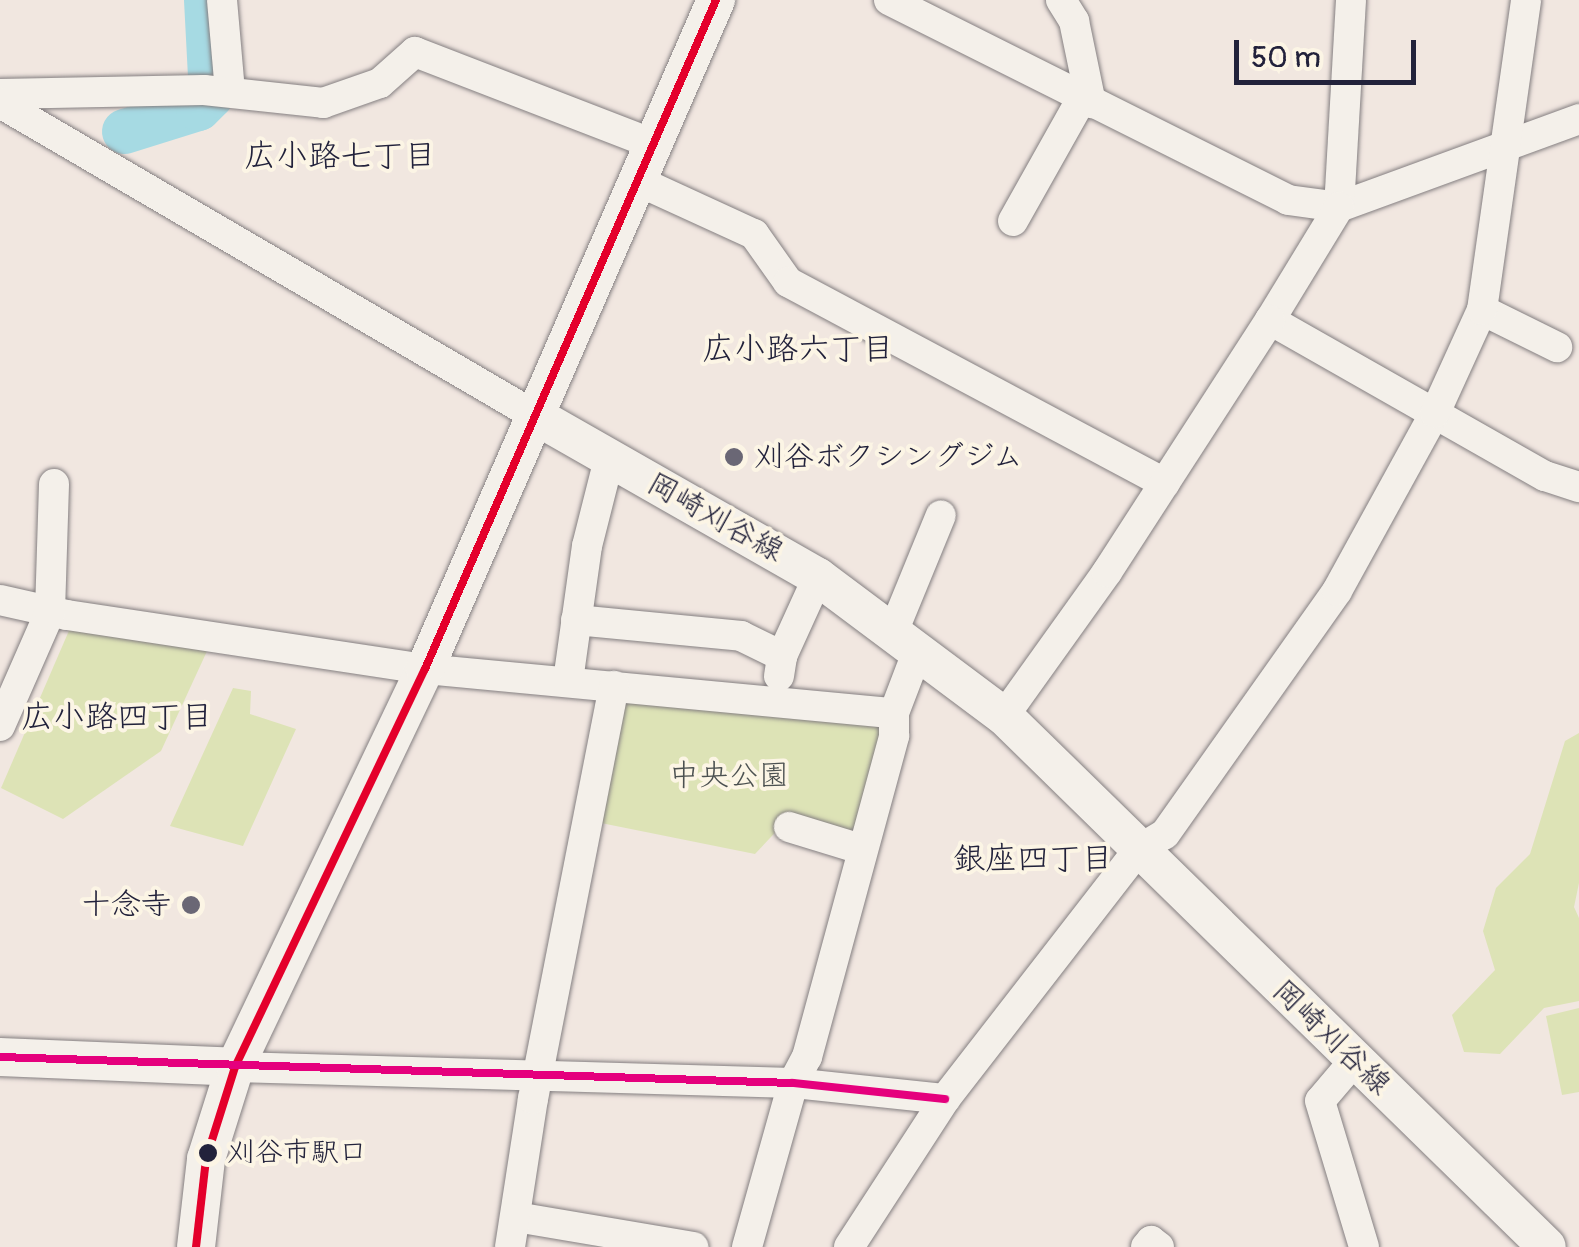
<!DOCTYPE html>
<html>
<head>
<meta charset="utf-8">
<style>
	body { margin:0 }
	#map { position:relative; width:1579px; height:1247px; overflow:hidden; background:#f1e7e0; font-family:Pangolin,"Klee One",sans-serif }
	div>[style] { position:absolute }
	.green>* { inset:0; background:#dde3b6 }
	.river>* { height:45px; margin:-22.5px; padding:0 22.5px; transform-origin:22.5px; border-radius:22.5px; background:#a6dae3 }
	.roads { filter:drop-shadow(0 0 2px #847f81) drop-shadow(0 0 2px #847f81) }
	.minor>* { height:30px; margin:-15px; padding:0 15px; transform-origin:15px; border-radius:15px; background:#f4f0ea }
	.major>* { height:38px; margin:-19px; padding:0 19px; transform-origin:19px; border-radius:19px; background:#f4f0ea }
	.bus-1>* { height:8px; margin:-4px; padding:0 4px; transform-origin:4px; border-radius:4px; background:#e4002b }
	.bus-2>* { height:8px; margin:-4px; padding:0 4px; transform-origin:4px; border-radius:4px; background:#e5007d }
	.dots>* { width:28px; height:28px; translate:-50% -50%; box-sizing:border-box; border:5px solid #fcf5e5; border-radius:50% }
	span { translate:-50% -50%; white-space:nowrap; text-align:center; line-height:1.15; -webkit-text-stroke:8px #fcf5e5; paint-order:stroke }
	.bus-label { font-size:28px; color:#22223b }
	.left { translate:0 -50%; text-align:left }
	.poi-label { font-size:30px; color:#22223b }
	.right { translate:-100% -50%; text-align:right }
	.street-label { font-size:30px; color:#22223b }
	.park-label { font-size:30px; color:#4c5151 }
	.neighbourhood-label { font-size:32px; color:#22223b }
	.scale { position:absolute; left:1234px; top:40px; width:182px; height:45px; box-sizing:border-box; border:5px solid #22223b; border-top:0; padding-left:12px; font-size:30px; line-height:35px; white-space:nowrap; color:#22223b; -webkit-text-stroke:8px #fcf5e5; paint-order:stroke }
</style>
</head>
<body>
<div id="map">
	<div class="green">
		<div style="clip-path:polygon(71px 626px,208px 649px,161px 751px,63px 819px,1px 788px)"></div>
		<div style="clip-path:polygon(233px 688px,251px 691px,250px 714px,296px 729px,243px 846px,170px 826px)"></div>
		<div style="clip-path:polygon(620px 694px,870px 718px,883px 730px,855px 837px,786px 821px,755px 854px,596px 822px)"></div>
		<div style="clip-path:polygon(1579px 733px,1579px 883px,1574px 907px,1579px 918px,1579px 1001px,1544px 1008px,1500px 1054px,1464px 1052px,1452px 1015px,1495px 970px,1483px 931px,1496px 888px,1530px 854px,1565px 741px)"></div>
		<div style="clip-path:polygon(1579px 1008px,1579px 1092px,1562px 1095px,1546px 1016px)"></div>
	</div>
	<div class="river">
		<div style="left:124px;top:131px;width:77px;rotate:-17.3deg"></div>
		<div style="left:198px;top:108px;width:18px;rotate:-45deg"></div>
		<div style="left:211px;top:95px;width:95px;rotate:-93deg"></div>
	</div>
	<div class="roads">
		<div class="minor">
			<div style="left:222px;top:0;width:92px;rotate:85deg"></div>
			<div style="left:889px;top:0;width:446px;rotate:26.6deg"></div>
			<div style="left:1288px;top:200px;width:51px;rotate:7.8deg"></div>
			<div style="left:1339px;top:207px;width:256px;rotate:-20.1deg"></div>
			<div style="left:1061px;top:0;width:25px;rotate:58deg"></div>
			<div style="left:1074px;top:21px;width:84px;rotate:78.3deg"></div>
			<div style="left:1351px;top:0;width:207px;rotate:93.3deg"></div>
			<div style="left:1339px;top:207px;width:132px;rotate:121.4deg"></div>
			<div style="left:1270px;top:320px;width:316px;rotate:29.6deg"></div>
			<div style="left:1545px;top:476px;width:36px;rotate:18deg"></div>
			<div style="left:0;top:94px;width:204px;rotate:-1.1deg"></div>
			<div style="left:204px;top:90px;width:120px;rotate:6.2deg"></div>
			<div style="left:323px;top:103px;width:60px;rotate:-19.3deg"></div>
			<div style="left:380px;top:83px;width:47px;rotate:-41.5deg"></div>
			<div style="left:415px;top:52px;width:256px;rotate:21.1deg"></div>
			<div style="left:0;top:103px;width:618px;rotate:30.3deg"></div>
			<div style="left:638px;top:181px;width:128px;rotate:24.6deg"></div>
			<div style="left:754px;top:234px;width:59px;rotate:54.7deg"></div>
			<div style="left:788px;top:282px;width:427px;rotate:28.1deg"></div>
			<div style="left:1013px;top:221px;width:141px;rotate:-60.7deg"></div>
			<div style="left:1482px;top:310px;width:84px;rotate:26.3deg"></div>
			<div style="left:0;top:600px;width:69px;rotate:12.6deg"></div>
			<div style="left:67px;top:615px;width:362px;rotate:8.6deg"></div>
			<div style="left:425px;top:669px;width:471px;rotate:5.4deg"></div>
			<div style="left:576px;top:620px;width:166px;rotate:5.5deg"></div>
			<div style="left:741px;top:636px;width:46px;rotate:26deg"></div>
			<div style="left:893px;top:632px;width:126px;rotate:-67.7deg"></div>
			<div style="left:779px;top:676px;width:20px;rotate:-81deg"></div>
			<div style="left:782px;top:656px;width:87px;rotate:-65.5deg"></div>
			<div style="left:568px;top:681px;width:136px;rotate:-82deg"></div>
			<div style="left:587px;top:546px;width:90px;rotate:-75.8deg"></div>
			<div style="left:1004px;top:716px;width:177px;rotate:-54.4deg"></div>
			<div style="left:1107px;top:572px;width:300px;rotate:-57.1deg"></div>
			<div style="left:0;top:726px;width:124px;rotate:-66.3deg"></div>
			<div style="left:50px;top:612px;width:128px;rotate:-88.2deg"></div>
			<div style="left:789px;top:827px;width:75px;rotate:17deg"></div>
			<div style="left:1354px;top:1061px;width:52px;rotate:130.4deg"></div>
			<div style="left:1320px;top:1101px;width:152px;rotate:73.2deg"></div>
			<div style="left:235px;top:1067px;width:558px;rotate:1.64deg"></div>
			<div style="left:793px;top:1083px;width:153px;rotate:6deg"></div>
			<div style="left:516px;top:1217px;width:180px;rotate:9.6deg"></div>
			<div style="left:510px;top:1247px;width:150px;rotate:-81.2deg"></div>
			<div style="left:533px;top:1099px;width:421px;rotate:-78.9deg"></div>
			<div style="left:747px;top:1247px;width:170px;rotate:-74.3deg"></div>
			<div style="left:793px;top:1083px;width:30px;rotate:-62deg"></div>
			<div style="left:807px;top:1057px;width:333px;rotate:-74.8deg"></div>
			<div style="left:894px;top:736px;width:23px;rotate:-90deg"></div>
			<div style="left:894px;top:713px;width:67px;rotate:-69.1deg"></div>
			<div style="left:849px;top:1247px;width:176px;rotate:-57deg"></div>
			<div style="left:945px;top:1099px;width:315px;rotate:-52.2deg"></div>
			<div style="left:1138px;top:850px;width:31px;rotate:-31deg"></div>
			<div style="left:1165px;top:834px;width:298px;rotate:-54.7deg"></div>
			<div style="left:1337px;top:591px;width:203px;rotate:-61.2deg"></div>
			<div style="left:1435px;top:413px;width:113px;rotate:-65.5deg"></div>
			<div style="left:1482px;top:310px;width:313px;rotate:-81.9deg"></div>
			<div style="left:1146px;top:1247px;width:8px;rotate:-50deg"></div>
			<div style="left:1151px;top:1241px;width:10px;rotate:37deg"></div>
		</div>
		<div class="major">
			<div style="left:534px;top:415px;width:327px;rotate:29.7deg"></div>
			<div style="left:818px;top:577px;width:232px;rotate:36.8deg"></div>
			<div style="left:1004px;top:716px;width:759px;rotate:44.36deg"></div>
			<div style="left:0;top:1057px;width:235px;rotate:2.4deg"></div>
			<div style="left:196px;top:1247px;width:89px;rotate:-83.5deg"></div>
			<div style="left:206px;top:1159px;width:96px;rotate:-72.5deg"></div>
			<div style="left:235px;top:1067px;width:441px;rotate:-64.5deg"></div>
			<div style="left:425px;top:669px;width:730px;rotate:-66.49deg"></div>
		</div>
	</div>
	<div class="bus-1">
		<div style="left:196px;top:1247px;width:89px;rotate:-83.5deg"></div>
		<div style="left:206px;top:1159px;width:96px;rotate:-72.5deg"></div>
		<div style="left:235px;top:1067px;width:441px;rotate:-64.5deg"></div>
		<div style="left:425px;top:669px;width:730px;rotate:-66.49deg"></div>
	</div>
	<div class="bus-2">
		<div style="left:0;top:1057px;width:793px;rotate:1.88deg"></div>
		<div style="left:793px;top:1083px;width:153px;rotate:6deg"></div>
	</div>
	<div class="dots">
		<div style="left:734px;top:457px;background:#6a6775"></div>
		<div style="left:191px;top:905px;background:#6a6775"></div>
		<div style="left:208px;top:1153px;background:#22223b"></div>
	</div>
	<div class="bus-label">
		<span class="left" style="left:227px;top:1153px">刈谷市駅口</span>
	</div>
	<div class="poi-label">
		<span class="left" style="left:754px;top:457px">刈谷ボクシングジム</span>
		<span class="right" style="left:171px;top:905px">十念寺</span>
	</div>
	<div class="street-label">
		<span style="left:715px;top:518px;rotate:29deg">岡崎刈谷線</span>
		<span style="left:1331px;top:1038px;rotate:44deg">岡崎刈谷線</span>
	</div>
	<div class="park-label">
		<span style="left:729px;top:776px">中央公園</span>
	</div>
	<div class="neighbourhood-label">
		<span style="left:340px;top:156px">広小路七丁目</span>
		<span style="left:798px;top:349px">広小路六丁目</span>
		<span style="left:117px;top:717px">広小路四丁目</span>
		<span style="left:1033px;top:859px">銀座四丁目</span>
	</div>
	<div class="scale">50 m</div>
</div>
</body>
</html>
